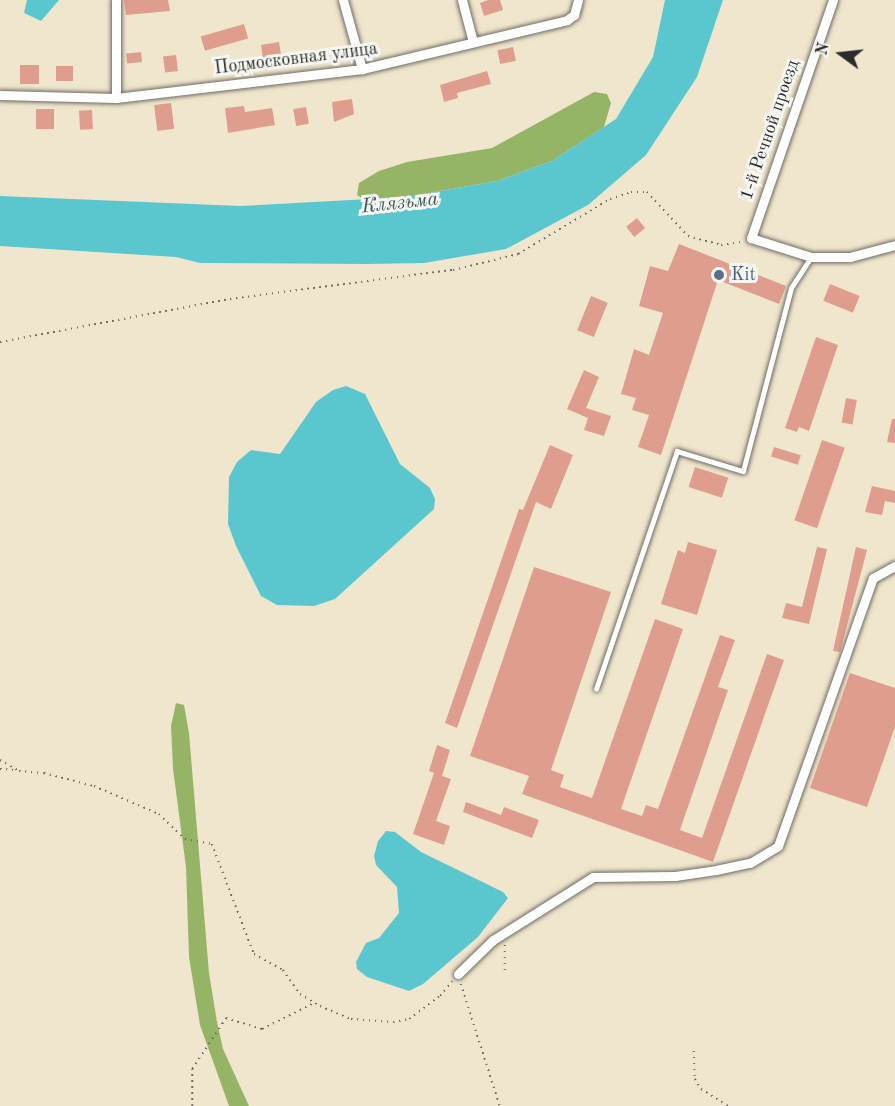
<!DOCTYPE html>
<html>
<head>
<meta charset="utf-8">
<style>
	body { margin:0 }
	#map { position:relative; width:895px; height:1106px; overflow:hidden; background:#f0e6ce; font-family:"Old Standard TT",serif }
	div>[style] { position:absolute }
	.forest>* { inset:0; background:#96b466 }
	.water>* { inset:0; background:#5ac7ce }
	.building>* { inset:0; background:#df9e8d; transform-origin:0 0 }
	.path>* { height:1.5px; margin-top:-0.75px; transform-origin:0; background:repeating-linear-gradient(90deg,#706c64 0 1.5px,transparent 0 6px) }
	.roads { filter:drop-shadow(0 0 2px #706c64) drop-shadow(0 0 2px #706c64) }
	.lane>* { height:4.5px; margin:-2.25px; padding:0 2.25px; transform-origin:2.25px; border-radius:2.25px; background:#fff }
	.street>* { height:9px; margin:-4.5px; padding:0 4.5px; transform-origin:4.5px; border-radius:4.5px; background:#fff }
	.dots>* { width:16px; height:16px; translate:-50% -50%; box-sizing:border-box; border:3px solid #f6f6f2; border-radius:50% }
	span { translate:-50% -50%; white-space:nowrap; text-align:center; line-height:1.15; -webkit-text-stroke:6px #f6f6f2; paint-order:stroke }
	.street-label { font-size:18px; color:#2b2b2b }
	.service-label { font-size:18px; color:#4e5e75 }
	.left { translate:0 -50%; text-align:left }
	.water-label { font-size:20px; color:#395a5c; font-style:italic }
	.north { position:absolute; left:811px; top:24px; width:60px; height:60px; -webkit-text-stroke:4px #f6f6f2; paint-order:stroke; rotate:285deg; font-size:16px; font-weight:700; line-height:24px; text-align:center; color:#2b2b2b }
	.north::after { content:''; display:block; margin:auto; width:21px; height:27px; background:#2b2b2b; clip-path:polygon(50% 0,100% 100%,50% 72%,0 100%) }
</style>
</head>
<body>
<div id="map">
	<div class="forest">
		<div style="clip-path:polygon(594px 92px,607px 94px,611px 103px,604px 127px,552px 161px,497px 181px,406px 197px,363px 199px,357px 195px,359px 183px,379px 171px,407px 162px,492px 148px)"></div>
		<div style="clip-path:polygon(176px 703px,184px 705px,189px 733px,209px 973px,217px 1022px,223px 1049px,249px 1106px,229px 1106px,200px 1025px,189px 957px,186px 867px,173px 769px,171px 726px)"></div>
	</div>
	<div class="water">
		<div style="clip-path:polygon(27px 0,59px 0,41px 21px,24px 13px)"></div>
		<div style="clip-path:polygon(665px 0,723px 0,697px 77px,646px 155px,588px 205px,506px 249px,424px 263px,367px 264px,200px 263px,176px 257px,0 246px,0 196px,240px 206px,406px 197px,497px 181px,552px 161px,616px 119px,653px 57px)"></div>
		<div style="clip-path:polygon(346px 386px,365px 394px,400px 464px,430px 488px,435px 499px,434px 509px,335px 599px,314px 606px,277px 605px,261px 596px,236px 546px,228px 524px,229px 477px,237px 462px,251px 450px,280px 454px,316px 402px,333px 390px)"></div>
		<div style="clip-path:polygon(386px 831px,395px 832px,421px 852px,503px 892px,508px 898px,478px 937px,423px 984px,409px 991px,367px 977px,357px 969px,356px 962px,366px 943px,379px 938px,399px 913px,397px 887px,376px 865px,374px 856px,378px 841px)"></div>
	</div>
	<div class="building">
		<div style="clip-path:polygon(124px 0,168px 0,170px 11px,126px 15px)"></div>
		<div style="clip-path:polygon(488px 0,500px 0,503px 10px,484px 16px,480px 3px)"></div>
		<div style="left:244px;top:24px;width:15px;height:45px;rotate:74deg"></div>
		<div style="clip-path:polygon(279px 42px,282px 61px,263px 60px,261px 45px)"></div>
		<div style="left:513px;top:47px;width:14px;height:16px;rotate:78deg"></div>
		<div style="left:141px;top:52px;width:10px;height:15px;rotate:84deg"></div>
		<div style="left:176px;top:55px;width:16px;height:13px;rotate:83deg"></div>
		<div style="left:20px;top:65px;width:19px;height:19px"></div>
		<div style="left:56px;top:66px;width:17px;height:15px"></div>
		<div style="clip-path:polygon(487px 71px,491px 84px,457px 93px,458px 98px,444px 102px,440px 85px)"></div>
		<div style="clip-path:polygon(352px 99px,354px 114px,334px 122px,332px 102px)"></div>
		<div style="left:171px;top:103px;width:26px;height:17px;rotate:83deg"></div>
		<div style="clip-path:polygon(244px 106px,245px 112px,272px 108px,275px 125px,228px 133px,225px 108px)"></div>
		<div style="left:306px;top:107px;width:17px;height:13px;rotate:80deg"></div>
		<div style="left:36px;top:109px;width:18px;height:20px"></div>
		<div style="left:92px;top:110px;width:19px;height:13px;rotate:87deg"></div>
		<div style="left:637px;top:218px;width:13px;height:14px;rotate:51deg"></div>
		<div style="clip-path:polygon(679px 244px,786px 286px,779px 304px,718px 280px,661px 455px,638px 447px,649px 415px,632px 410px,636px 398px,621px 394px,634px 349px,649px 355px,663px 313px,639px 306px,650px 266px,668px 271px)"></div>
		<div style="left:830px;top:284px;width:32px;height:18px;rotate:22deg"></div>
		<div style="left:591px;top:296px;width:18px;height:37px;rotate:22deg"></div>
		<div style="clip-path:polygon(816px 337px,838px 345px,809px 431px,799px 427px,797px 432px,785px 428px)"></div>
		<div style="clip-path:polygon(584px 370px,599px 377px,586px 408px,611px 416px,604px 436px,584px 430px,588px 418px,567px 409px)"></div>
		<div style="left:846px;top:398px;width:11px;height:25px;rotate:10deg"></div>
		<div style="clip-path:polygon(892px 419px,895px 419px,895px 443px,887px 442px)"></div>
		<div style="left:822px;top:440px;width:24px;height:85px;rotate:19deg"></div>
		<div style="clip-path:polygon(550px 445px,573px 455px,551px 509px,536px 502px,457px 728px,445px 723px,519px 509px,523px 510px)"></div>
		<div style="left:774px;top:447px;width:28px;height:10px;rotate:17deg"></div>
		<div style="left:695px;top:467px;width:35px;height:21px;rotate:18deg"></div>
		<div style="clip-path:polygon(872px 486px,895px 491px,895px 503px,885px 501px,882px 515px,865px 512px)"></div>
		<div style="clip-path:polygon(688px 542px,717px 550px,697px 615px,661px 604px,678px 550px,685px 553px)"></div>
		<div style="clip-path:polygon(817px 547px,827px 549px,809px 624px,782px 618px,786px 603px,802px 607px)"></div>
		<div style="clip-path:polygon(856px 547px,867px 550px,840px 652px,833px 651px)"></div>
		<div style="clip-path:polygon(534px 567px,611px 592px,551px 770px,564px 775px,560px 787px,592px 798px,655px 619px,683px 629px,621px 809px,642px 816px,646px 805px,658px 809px,720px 635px,735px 640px,718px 687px,728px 690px,680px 830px,702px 838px,767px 654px,784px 660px,713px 862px,522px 794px,529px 776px,470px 756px)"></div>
		<div style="clip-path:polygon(850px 673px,895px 688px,895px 727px,867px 807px,810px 788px)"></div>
		<div style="clip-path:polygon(437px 745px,450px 750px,442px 776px,451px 779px,436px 821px,450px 826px,444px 845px,413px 834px,434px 773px,429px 771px)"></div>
		<div style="clip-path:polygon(466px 802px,501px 815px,504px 807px,539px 820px,532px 838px,463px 812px)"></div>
	</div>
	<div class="path">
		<div style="left:0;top:342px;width:240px;rotate:-10.6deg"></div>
		<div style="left:236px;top:298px;width:219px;rotate:-7.4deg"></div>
		<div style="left:453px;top:270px;width:67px;rotate:-13.8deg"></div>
		<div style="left:518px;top:254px;width:107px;rotate:-30.9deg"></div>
		<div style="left:610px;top:199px;width:22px;rotate:-18deg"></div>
		<div style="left:631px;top:192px;width:16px"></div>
		<div style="left:647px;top:192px;width:60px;rotate:47deg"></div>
		<div style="left:688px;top:236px;width:34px;rotate:15deg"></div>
		<div style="left:721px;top:245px;width:20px;rotate:-9deg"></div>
		<div style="left:0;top:760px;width:22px;rotate:30deg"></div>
		<div style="left:19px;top:771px;width:25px;rotate:5deg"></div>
		<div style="left:44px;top:773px;width:52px;rotate:14.6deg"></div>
		<div style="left:94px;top:786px;width:71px;rotate:23.3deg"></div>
		<div style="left:159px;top:814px;width:36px;rotate:44deg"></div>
		<div style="left:185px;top:839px;width:27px;rotate:10deg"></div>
		<div style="left:212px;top:844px;width:118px;rotate:69.1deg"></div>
		<div style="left:254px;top:954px;width:33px;rotate:29deg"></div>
		<div style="left:283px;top:970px;width:29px;rotate:55deg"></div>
		<div style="left:300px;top:994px;width:23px;rotate:31deg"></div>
		<div style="left:320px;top:1006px;width:34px;rotate:23deg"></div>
		<div style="left:351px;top:1019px;width:42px;rotate:4.1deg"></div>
		<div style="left:393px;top:1022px;width:16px;rotate:-11deg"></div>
		<div style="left:409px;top:1019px;width:39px;rotate:-37deg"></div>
		<div style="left:440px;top:996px;width:19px;rotate:-51deg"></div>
		<div style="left:0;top:769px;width:15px;rotate:4deg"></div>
		<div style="left:505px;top:945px;width:28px;rotate:90deg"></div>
		<div style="left:461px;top:984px;width:128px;rotate:72.3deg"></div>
		<div style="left:694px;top:1051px;width:28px;rotate:88deg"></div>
		<div style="left:695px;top:1079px;width:12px;rotate:59deg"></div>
		<div style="left:701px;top:1089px;width:32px;rotate:32deg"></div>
		<div style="left:192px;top:1106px;width:37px;rotate:-90deg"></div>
		<div style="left:192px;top:1069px;width:61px;rotate:-56.3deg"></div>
		<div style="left:226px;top:1018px;width:38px;rotate:17deg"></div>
		<div style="left:262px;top:1029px;width:58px;rotate:-26.6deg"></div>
	</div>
	<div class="roads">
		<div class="lane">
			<div style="left:596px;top:689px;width:251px;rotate:-71.2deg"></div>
			<div style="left:677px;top:451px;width:69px;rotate:16.9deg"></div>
			<div style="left:743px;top:471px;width:189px;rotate:-75.3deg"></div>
			<div style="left:791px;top:288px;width:37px;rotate:-57deg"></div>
		</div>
		<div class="street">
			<div style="left:116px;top:0;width:98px;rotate:90deg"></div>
			<div style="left:343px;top:0;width:72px;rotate:74.6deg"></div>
			<div style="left:462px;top:0;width:43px;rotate:75.3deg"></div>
			<div style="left:833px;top:0;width:252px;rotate:109deg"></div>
			<div style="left:751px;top:238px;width:63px;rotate:17.6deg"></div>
			<div style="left:811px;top:257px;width:39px"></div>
			<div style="left:850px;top:257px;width:47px;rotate:-14.9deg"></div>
			<div style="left:0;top:95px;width:116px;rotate:1.5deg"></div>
			<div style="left:116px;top:98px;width:248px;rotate:-6.7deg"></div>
			<div style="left:362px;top:69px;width:211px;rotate:-13.4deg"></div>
			<div style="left:567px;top:20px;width:9px;rotate:-36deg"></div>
			<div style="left:574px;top:15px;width:16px;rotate:-75deg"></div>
			<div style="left:458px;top:974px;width:49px;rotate:-44.2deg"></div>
			<div style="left:493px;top:940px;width:118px;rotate:-32.2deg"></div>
			<div style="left:593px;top:877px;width:82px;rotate:-0.7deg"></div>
			<div style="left:675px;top:876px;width:41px;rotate:-8.3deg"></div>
			<div style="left:716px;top:870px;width:35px;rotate:-12deg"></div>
			<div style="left:750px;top:863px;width:33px;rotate:-31deg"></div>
			<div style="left:778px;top:846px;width:284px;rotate:-70.5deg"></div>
			<div style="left:873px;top:578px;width:25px;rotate:-29deg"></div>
		</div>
	</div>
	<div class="dots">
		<div style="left:719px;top:275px;background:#5c6f8a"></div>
	</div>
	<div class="street-label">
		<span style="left:296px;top:59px;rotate:-7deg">Подмосковная улица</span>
		<span style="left:770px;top:130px;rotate:-71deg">1-й Речной проезд</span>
	</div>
	<div class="service-label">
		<span class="left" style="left:731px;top:275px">Kit</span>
	</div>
	<div class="water-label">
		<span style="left:400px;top:204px;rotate:-6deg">Клязьма</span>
	</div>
	<div class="north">N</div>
</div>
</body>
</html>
